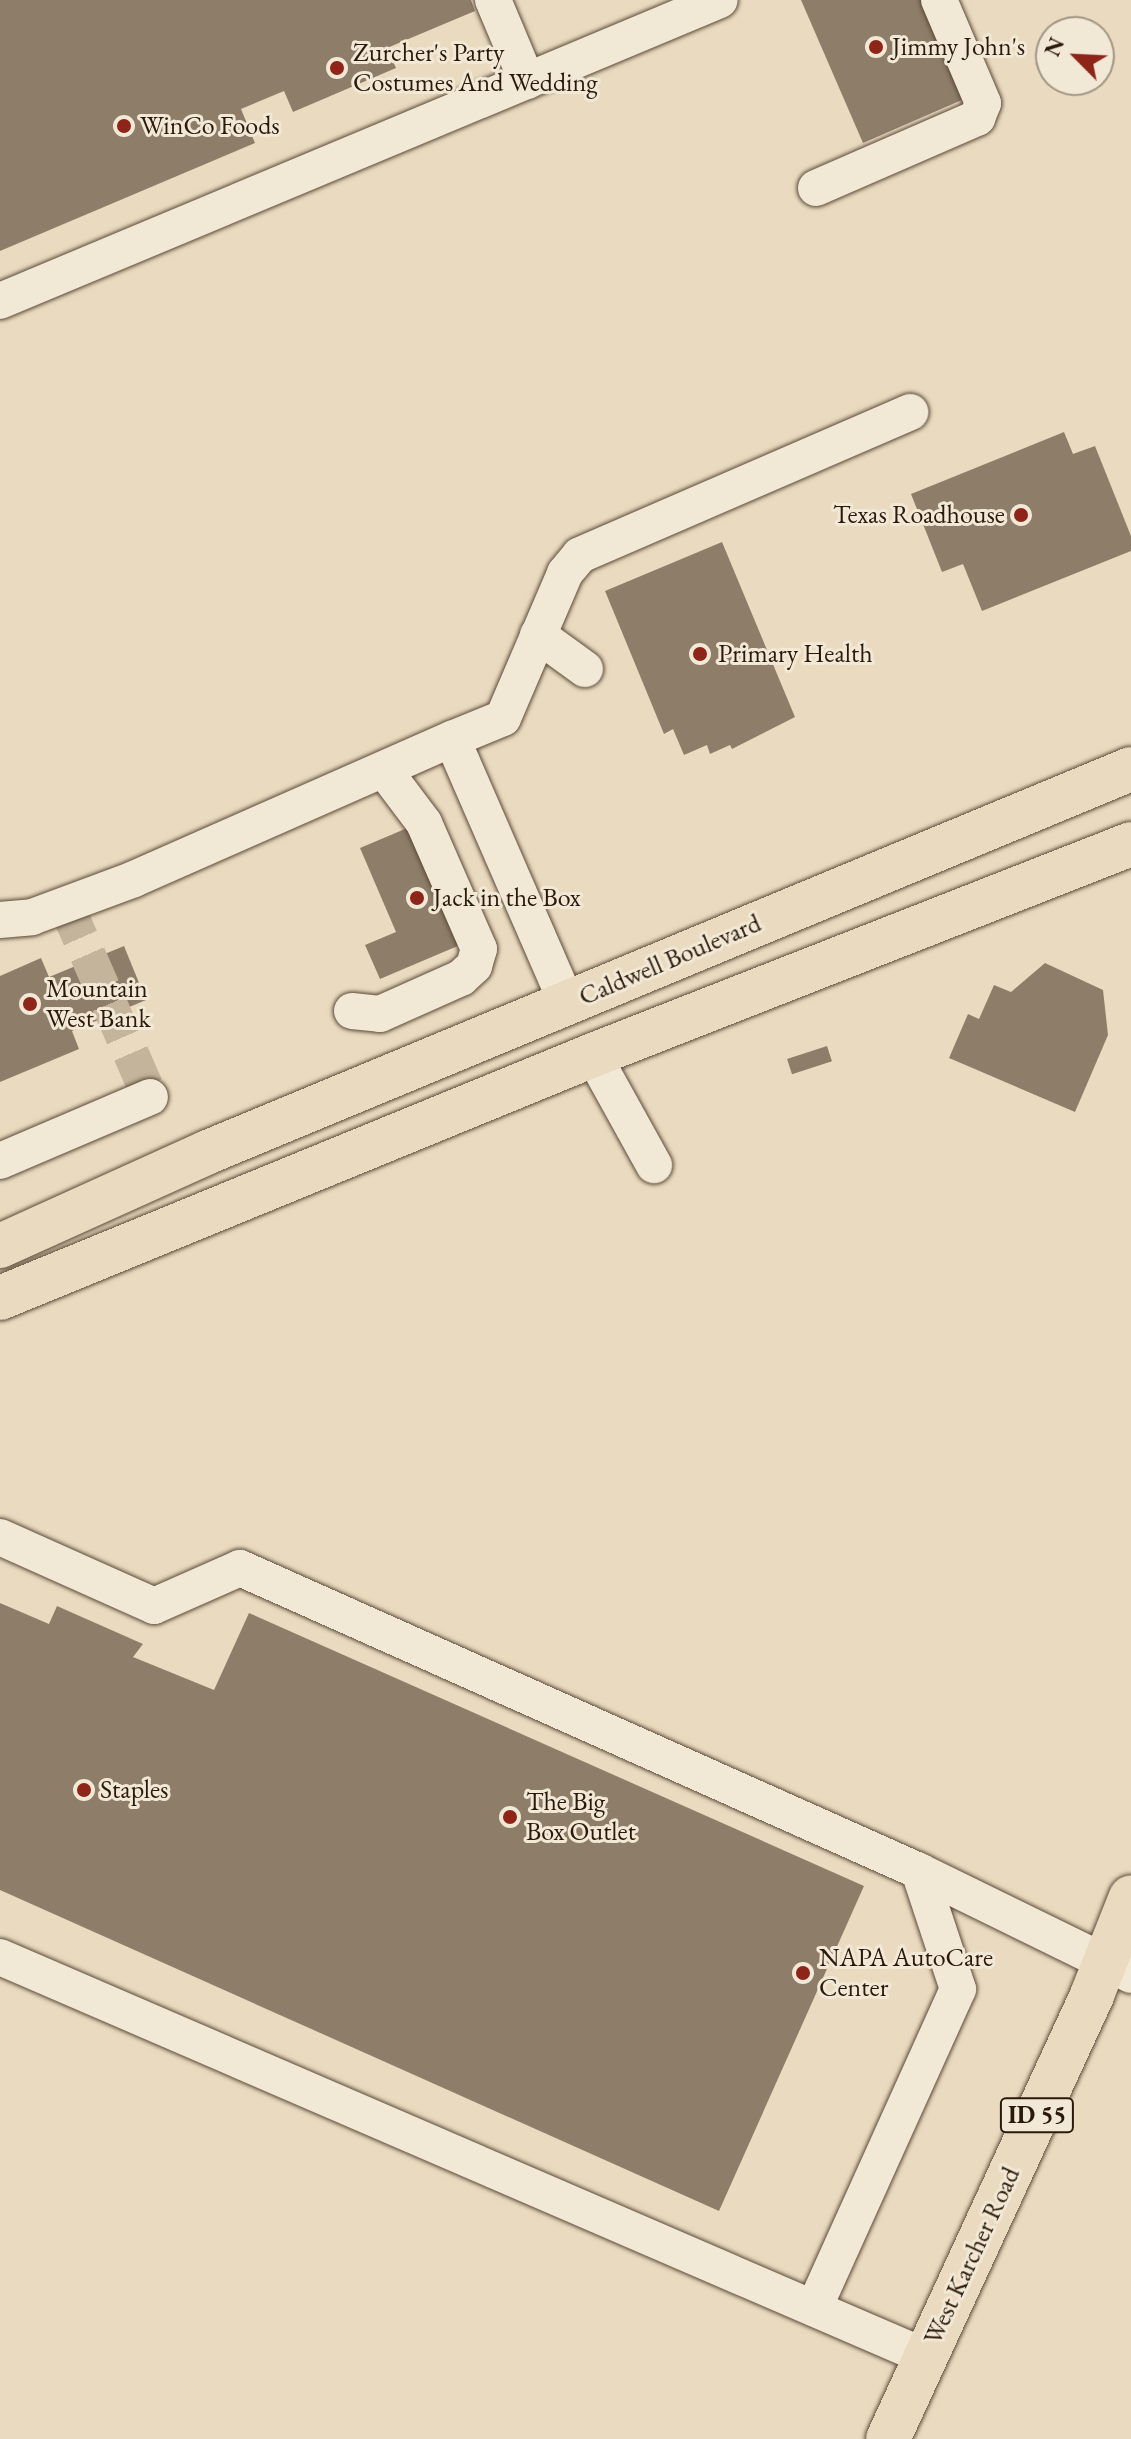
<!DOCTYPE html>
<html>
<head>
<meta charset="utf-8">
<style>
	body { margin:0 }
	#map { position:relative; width:1131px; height:2439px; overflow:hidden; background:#eadbc0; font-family:"EB Garamond",serif }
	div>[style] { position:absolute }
	.building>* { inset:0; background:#8e7e69; transform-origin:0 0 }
	.minor-tunnel>* { height:36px; margin-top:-18px; transform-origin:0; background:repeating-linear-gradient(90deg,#c4b49c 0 36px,transparent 0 54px) }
	.roads { filter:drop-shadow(0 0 2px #5b4a38) drop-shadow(0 0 2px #5b4a38) }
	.minor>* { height:36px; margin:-18px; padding:0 18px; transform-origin:18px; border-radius:18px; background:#f1e8d6 }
	.major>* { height:44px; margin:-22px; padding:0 22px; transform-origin:22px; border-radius:22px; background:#eadbc0 }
	.highway>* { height:44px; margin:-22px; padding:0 22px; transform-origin:22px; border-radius:22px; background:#eadbc0 }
	.dots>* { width:22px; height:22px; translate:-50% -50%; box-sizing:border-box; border:4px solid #f1e8d6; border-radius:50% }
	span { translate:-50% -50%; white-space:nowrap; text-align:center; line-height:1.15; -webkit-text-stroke:6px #f1e8d6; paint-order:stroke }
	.shield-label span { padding:2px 6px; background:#f1e8d6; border:2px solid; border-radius:6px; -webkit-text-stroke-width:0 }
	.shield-label { font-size:24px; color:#2b1a0b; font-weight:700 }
	.poi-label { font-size:26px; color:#2b1a0b }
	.left { translate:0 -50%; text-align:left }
	.right { translate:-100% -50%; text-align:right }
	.street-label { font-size:26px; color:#2b1a0b }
	.north { position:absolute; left:1035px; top:16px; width:80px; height:80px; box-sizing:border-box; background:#f1e8d6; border:2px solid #a29685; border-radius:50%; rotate:294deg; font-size:22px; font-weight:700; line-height:32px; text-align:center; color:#2b1a0b }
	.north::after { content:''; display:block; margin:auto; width:28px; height:36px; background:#8f2418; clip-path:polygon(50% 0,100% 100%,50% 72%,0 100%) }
</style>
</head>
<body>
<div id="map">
	<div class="building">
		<div style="clip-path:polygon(0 0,471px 0,475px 11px,387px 48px,396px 68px,293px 112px,284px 91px,241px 109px,255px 143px,0 251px)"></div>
		<div style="clip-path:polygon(801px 0,922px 0,964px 99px,863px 143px)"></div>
		<div style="clip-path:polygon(1064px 432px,1073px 454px,1095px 446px,1131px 536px,1131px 551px,982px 611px,963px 564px,942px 572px,911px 494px)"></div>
		<div style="clip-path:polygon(722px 542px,795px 717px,732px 749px,730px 745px,710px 754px,707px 745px,684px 755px,673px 729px,664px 734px,605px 591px)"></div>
		<div style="clip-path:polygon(412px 826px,460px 945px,380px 979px,365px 945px,396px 932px,360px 848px)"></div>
		<div style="clip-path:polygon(124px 946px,146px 1000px,72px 1031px,79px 1049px,0 1082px,0 976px,41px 958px,49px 977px)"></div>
		<div style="clip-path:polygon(1045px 963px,1103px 990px,1108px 1035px,1075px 1112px,949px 1058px,968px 1014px,979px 1019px,994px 985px,1011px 992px)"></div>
		<div style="left:827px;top:1046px;width:16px;height:42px;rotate:72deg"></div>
		<div style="clip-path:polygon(0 1603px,49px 1624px,57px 1606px,143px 1644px,133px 1657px,214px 1690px,249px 1613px,864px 1886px,719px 2211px,0 1890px)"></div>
	</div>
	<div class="minor-tunnel">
		<div style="left:66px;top:905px;width:210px;rotate:66.4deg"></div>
	</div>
	<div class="roads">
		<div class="minor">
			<div style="left:493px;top:0;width:88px;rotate:67.2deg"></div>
			<div style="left:816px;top:188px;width:176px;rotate:-23.5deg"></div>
			<div style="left:977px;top:118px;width:16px;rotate:-68deg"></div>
			<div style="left:983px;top:103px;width:112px;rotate:-113.1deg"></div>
			<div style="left:0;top:301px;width:780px;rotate:-22.69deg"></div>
			<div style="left:538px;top:635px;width:58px;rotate:35.9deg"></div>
			<div style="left:452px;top:739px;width:55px;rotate:-22.4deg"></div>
			<div style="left:503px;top:718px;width:158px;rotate:-66.8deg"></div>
			<div style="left:565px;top:573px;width:23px;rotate:-50deg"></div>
			<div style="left:580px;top:555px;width:360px;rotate:-23.4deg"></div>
			<div style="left:0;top:920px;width:32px;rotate:-5deg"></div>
			<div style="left:32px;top:917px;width:109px;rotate:-20.4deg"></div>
			<div style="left:134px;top:879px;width:347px;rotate:-23.8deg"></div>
			<div style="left:452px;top:739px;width:288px;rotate:66.5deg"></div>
			<div style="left:352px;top:1011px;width:28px;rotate:6deg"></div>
			<div style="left:380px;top:1014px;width:89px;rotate:-24deg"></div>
			<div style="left:461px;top:978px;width:18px;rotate:-43deg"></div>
			<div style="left:474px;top:966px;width:18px;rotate:-74deg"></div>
			<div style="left:479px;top:949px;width:137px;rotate:-113.6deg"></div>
			<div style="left:424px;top:823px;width:66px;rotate:-127deg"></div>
			<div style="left:593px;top:1055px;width:126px;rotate:61deg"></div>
			<div style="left:0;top:1161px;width:163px;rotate:-23.1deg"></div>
			<div style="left:0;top:1537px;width:169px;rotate:24.1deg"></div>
			<div style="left:154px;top:1606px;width:94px;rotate:-23.8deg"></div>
			<div style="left:240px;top:1568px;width:744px;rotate:24.05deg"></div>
			<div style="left:919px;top:1871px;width:236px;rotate:26.1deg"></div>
			<div style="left:0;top:1957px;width:1009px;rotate:23.36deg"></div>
			<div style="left:814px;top:2308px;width:350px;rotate:-65.7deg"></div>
			<div style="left:958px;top:1989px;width:124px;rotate:-108.3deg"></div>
		</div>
		<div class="major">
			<div style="left:0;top:1246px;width:228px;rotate:-24.3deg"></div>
			<div style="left:208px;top:1152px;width:999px;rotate:-22.54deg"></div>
			<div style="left:0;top:1298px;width:641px;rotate:-22.28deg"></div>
			<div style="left:593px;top:1055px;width:578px;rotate:-21.41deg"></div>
		</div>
		<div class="highway">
			<div style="left:888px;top:2439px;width:489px;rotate:-65.3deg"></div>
			<div style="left:1092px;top:1995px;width:105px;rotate:-68.3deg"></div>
		</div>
	</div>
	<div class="dots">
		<div style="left:876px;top:47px;background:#8f2418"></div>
		<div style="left:337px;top:68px;background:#8f2418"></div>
		<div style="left:124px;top:126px;background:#8f2418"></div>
		<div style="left:1021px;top:515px;background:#8f2418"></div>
		<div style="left:700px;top:654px;background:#8f2418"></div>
		<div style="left:417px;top:898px;background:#8f2418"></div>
		<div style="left:30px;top:1004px;background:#8f2418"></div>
		<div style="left:84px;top:1790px;background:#8f2418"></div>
		<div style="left:510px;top:1817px;background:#8f2418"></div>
		<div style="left:803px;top:1973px;background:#8f2418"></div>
	</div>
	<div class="shield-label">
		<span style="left:1037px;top:2115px">ID 55</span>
	</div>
	<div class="poi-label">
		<span class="left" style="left:892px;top:47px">Jimmy John's</span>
		<span class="left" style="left:353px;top:68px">Zurcher's Party<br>Costumes And Wedding</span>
		<span class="left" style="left:140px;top:126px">WinCo Foods</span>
		<span class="right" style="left:1005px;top:515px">Texas Roadhouse</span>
		<span class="left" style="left:718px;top:654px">Primary Health</span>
		<span class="left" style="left:433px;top:898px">Jack in the Box</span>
		<span class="left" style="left:46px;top:1004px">Mountain<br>West Bank</span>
		<span class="left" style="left:100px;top:1790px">Staples</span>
		<span class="left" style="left:526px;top:1817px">The Big<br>Box Outlet</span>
		<span class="left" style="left:819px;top:1973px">NAPA AutoCare<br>Center</span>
	</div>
	<div class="street-label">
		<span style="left:670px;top:960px;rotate:-23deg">Caldwell Boulevard</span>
		<span style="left:972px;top:2256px;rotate:-65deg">West Karcher Road</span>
	</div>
	<div class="north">N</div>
</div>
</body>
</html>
